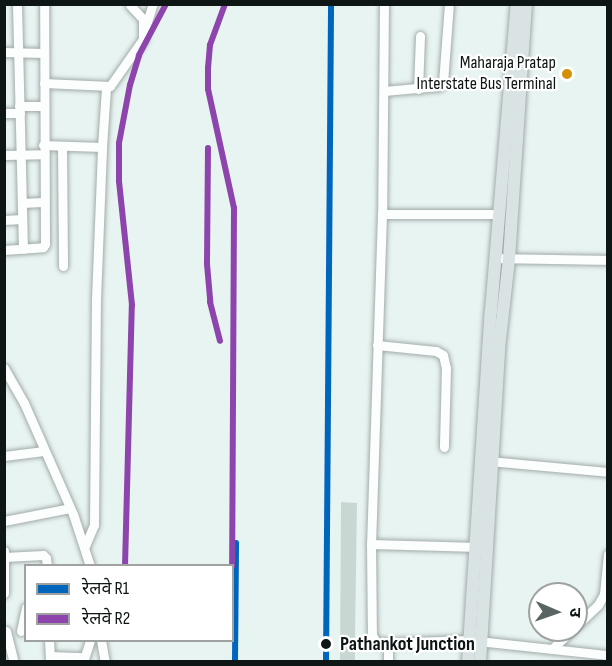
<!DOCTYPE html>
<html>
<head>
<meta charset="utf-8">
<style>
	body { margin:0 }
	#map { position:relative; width:612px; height:666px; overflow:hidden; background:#e8f4f2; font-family:"Sofia Sans Condensed","Noto Sans Devanagari",sans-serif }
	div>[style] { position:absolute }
	.building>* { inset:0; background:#c9d7d2 }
	.roads { filter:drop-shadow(0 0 2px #a2abaa) drop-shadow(0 0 2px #a2abaa) }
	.minor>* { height:9px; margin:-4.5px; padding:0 4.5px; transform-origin:4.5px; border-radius:4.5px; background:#fcfdfd }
	.major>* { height:12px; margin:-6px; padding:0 6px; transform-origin:6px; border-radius:6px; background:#d9e3e4 }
	.rail-1>* { height:6px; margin:-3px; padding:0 3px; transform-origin:3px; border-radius:3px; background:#0065bd }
	.rail-2>* { height:6px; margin:-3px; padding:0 3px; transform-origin:3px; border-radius:3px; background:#8e44ad }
	.dots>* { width:16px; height:16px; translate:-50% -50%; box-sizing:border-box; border:3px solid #fff; border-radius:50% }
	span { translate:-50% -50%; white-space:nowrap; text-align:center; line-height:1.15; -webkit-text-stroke:4.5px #fff; paint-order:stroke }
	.bus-label { font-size:18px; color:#0e1615 }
	.right { translate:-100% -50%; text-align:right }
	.stop-label { font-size:20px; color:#0e1615; font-weight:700 }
	.left { translate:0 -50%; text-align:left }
	.frame { position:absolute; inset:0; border:6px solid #0e1615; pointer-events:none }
	.legend { position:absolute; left:24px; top:564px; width:210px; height:78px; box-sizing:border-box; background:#fff; border:2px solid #9fa2a1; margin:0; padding:8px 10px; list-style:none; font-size:18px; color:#0e1615 }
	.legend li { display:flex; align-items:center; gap:12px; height:30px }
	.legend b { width:30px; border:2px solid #9fa2a1 }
	.north { position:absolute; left:528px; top:582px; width:60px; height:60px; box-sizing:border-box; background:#fff; border:2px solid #9fa2a1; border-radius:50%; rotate:92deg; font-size:16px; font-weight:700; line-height:24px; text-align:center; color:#0e1615 }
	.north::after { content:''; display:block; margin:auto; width:21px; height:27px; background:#5a6462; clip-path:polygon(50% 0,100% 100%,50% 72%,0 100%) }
</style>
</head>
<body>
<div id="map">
	<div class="building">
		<div style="clip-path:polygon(341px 502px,357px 503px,355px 638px,366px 639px,366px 649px,355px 649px,355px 662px,340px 662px)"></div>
	</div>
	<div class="roads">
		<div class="minor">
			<div style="left:17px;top:4px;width:245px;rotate:88.6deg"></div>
			<div style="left:384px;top:4px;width:210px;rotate:90.5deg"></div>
			<div style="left:382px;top:214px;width:330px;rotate:91.9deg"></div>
			<div style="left:371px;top:544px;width:91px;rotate:89.4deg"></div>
			<div style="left:372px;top:635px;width:8px;rotate:60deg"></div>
			<div style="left:376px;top:642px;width:12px;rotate:5deg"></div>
			<div style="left:388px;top:643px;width:81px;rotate:-2.1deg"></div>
			<div style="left:469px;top:640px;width:140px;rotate:6.2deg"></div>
			<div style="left:145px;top:28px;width:25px;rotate:-72deg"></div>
			<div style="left:4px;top:52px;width:40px;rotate:1.4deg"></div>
			<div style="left:44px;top:83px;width:66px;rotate:2.6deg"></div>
			<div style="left:110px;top:86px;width:57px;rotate:-54.9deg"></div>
			<div style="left:143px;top:39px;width:20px;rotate:-90deg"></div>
			<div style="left:143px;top:19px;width:19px;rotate:-133deg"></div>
			<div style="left:418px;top:89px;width:53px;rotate:-87.8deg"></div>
			<div style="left:384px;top:91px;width:55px;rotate:-5.2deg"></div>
			<div style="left:439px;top:86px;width:5px;rotate:-37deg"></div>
			<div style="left:443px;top:83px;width:79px;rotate:-85.7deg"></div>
			<div style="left:19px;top:106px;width:25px"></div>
			<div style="left:4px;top:113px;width:16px"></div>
			<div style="left:43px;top:145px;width:59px;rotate:1.9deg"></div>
			<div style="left:102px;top:147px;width:59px;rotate:-86.1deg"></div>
			<div style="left:62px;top:146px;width:120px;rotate:89.5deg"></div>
			<div style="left:4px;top:155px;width:39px;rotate:-1deg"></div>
			<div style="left:22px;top:203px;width:21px;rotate:-3deg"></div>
			<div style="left:382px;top:214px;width:117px"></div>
			<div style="left:4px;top:220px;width:18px;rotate:-3deg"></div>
			<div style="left:4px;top:250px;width:39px;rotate:-4deg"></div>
			<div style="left:43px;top:247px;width:4px;rotate:-56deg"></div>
			<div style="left:45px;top:244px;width:240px;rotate:-90.2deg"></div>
			<div style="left:495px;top:258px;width:113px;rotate:1deg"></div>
			<div style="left:377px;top:345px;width:59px;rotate:5.8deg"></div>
			<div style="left:436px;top:351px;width:8px;rotate:30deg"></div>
			<div style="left:443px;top:355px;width:13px;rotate:77deg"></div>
			<div style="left:446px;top:368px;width:79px;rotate:91.5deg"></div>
			<div style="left:4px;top:368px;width:40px;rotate:60.3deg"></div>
			<div style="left:24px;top:403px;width:121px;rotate:66.2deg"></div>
			<div style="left:73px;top:514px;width:55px;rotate:71.9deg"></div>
			<div style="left:4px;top:456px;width:40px;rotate:-7.1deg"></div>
			<div style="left:488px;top:461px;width:121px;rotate:5.2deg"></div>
			<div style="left:4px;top:521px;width:67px;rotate:-11.1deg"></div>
			<div style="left:371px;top:544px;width:108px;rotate:1.6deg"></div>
			<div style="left:85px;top:546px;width:23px;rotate:-67deg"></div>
			<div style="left:94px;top:525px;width:226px;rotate:-89.5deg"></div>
			<div style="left:96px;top:299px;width:152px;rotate:-87.7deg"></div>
			<div style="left:4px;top:551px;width:42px;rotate:90deg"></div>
			<div style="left:4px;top:557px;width:39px;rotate:-3deg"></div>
			<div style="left:43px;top:555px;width:4px;rotate:45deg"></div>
			<div style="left:46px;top:558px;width:8px;rotate:83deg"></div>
			<div style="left:576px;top:626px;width:30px;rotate:-44deg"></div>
			<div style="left:598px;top:605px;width:13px;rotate:-61deg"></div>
			<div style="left:604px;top:594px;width:40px;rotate:-84.3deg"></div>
			<div style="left:6px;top:631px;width:32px;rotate:76deg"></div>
			<div style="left:21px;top:631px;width:24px;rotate:-78deg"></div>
			<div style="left:49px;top:640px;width:19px;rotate:87deg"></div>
			<div style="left:101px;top:640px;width:22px;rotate:80deg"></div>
			<div style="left:552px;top:649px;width:28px;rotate:-44deg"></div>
			<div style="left:50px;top:656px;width:34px;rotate:2deg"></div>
			<div style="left:83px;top:662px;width:23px;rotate:-72deg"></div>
			<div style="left:388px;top:662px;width:19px;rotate:-90deg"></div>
		</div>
		<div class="major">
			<div style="left:468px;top:662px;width:352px;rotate:-86.3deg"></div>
			<div style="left:491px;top:311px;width:308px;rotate:-85.2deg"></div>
			<div style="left:480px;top:662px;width:315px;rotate:-86.5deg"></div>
			<div style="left:499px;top:348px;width:90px;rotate:-83.6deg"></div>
			<div style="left:509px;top:259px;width:256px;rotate:-86.2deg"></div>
		</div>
	</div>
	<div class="rail-1">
		<div style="left:235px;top:662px;width:119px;rotate:-89.5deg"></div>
		<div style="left:326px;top:662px;width:658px;rotate:-89.56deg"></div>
	</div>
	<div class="rail-2">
		<div style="left:225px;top:4px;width:44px;rotate:110.1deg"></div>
		<div style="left:210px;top:45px;width:23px;rotate:95deg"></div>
		<div style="left:208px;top:68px;width:21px;rotate:90deg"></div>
		<div style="left:208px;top:89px;width:122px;rotate:77.7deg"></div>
		<div style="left:234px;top:208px;width:358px;rotate:90.3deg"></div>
		<div style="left:208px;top:148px;width:116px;rotate:90.5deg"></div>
		<div style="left:207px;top:264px;width:38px;rotate:85deg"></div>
		<div style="left:210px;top:302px;width:40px;rotate:75.6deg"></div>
		<div style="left:125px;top:566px;width:261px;rotate:-88.5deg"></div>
		<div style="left:132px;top:305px;width:125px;rotate:-96deg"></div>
		<div style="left:119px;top:181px;width:38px;rotate:-90deg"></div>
		<div style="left:119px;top:143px;width:59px;rotate:-79.3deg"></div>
		<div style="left:130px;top:85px;width:31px;rotate:-73deg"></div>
		<div style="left:139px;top:55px;width:58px;rotate:-62.1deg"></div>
	</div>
	<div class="dots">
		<div style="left:567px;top:74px;background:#d49003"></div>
		<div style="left:326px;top:644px;background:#0e1615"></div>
	</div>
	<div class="bus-label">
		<span class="right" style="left:556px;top:74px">Maharaja Pratap<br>Interstate Bus Terminal</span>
	</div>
	<div class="stop-label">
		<span class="left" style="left:340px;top:644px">Pathankot Junction</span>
	</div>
	<div class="frame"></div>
	<ul class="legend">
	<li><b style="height:8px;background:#0065bd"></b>रेलवे R1</li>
	<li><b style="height:8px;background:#8e44ad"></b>रेलवे R2</li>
	</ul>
	<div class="north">उ</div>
</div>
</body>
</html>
